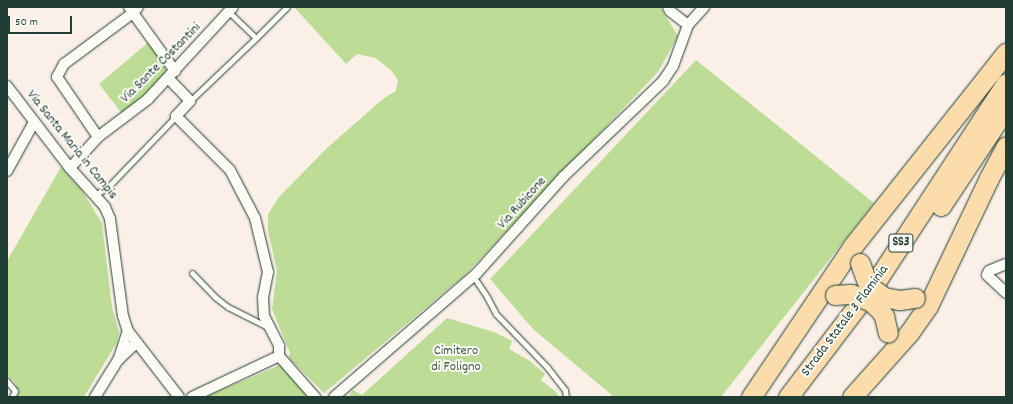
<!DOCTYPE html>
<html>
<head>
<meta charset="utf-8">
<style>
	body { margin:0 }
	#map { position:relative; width:1013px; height:404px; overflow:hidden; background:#fbf0e7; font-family:Dekko,sans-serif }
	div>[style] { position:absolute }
	.green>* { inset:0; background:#bddd96 }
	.roads { filter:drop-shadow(0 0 1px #1f3d34) drop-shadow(0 0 1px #1f3d34) }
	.lane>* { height:5px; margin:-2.5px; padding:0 2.5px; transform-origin:2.5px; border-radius:2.5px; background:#fdfcf7 }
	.street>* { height:10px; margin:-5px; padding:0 5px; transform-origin:5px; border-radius:5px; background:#fdfcf7 }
	.highway>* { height:19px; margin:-9.5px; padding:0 9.5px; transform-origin:9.5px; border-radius:9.5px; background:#fddcac }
	.bridges { filter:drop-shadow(0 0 1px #1f3d34) drop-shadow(0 0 1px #1f3d34) }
	.highway-bridge>* { height:19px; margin:-9.5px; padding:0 9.5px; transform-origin:9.5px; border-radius:9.5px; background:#fddcac }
	span { translate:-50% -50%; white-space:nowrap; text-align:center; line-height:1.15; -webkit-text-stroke:4px #fdfcf7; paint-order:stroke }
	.shield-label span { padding:1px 3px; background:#fdfcf7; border:1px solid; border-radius:3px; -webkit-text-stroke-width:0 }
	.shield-label { font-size:13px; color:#1f3d34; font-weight:700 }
	.street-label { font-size:14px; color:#1f3d34 }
	.park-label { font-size:14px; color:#3f5d48 }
	.frame { position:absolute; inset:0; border:8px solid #1f3d34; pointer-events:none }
	.scale { position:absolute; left:8px; top:16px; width:64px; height:18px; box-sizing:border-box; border:2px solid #1f3d34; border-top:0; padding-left:5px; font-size:12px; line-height:14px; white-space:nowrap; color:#1f3d34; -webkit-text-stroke:3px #fdfcf7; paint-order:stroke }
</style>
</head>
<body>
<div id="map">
	<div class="green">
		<div style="clip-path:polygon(294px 7px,660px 7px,678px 36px,658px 72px,465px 275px,324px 393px,289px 358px,290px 353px,272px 309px,277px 271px,268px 231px,268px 214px,279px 197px,327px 148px,384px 98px,396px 91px,398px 80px,391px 70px,375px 58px,357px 54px,346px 64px)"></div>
		<div style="clip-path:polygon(150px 41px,166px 65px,164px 76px,123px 115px,99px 84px)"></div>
		<div style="clip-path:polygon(696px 60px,874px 203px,721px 397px,614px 397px,533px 329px,490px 279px)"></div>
		<div style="clip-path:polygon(61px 167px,81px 189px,102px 223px,112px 307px,119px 332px,117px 342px,84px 397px,16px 397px,18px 391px,14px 381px,7px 376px,7px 261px)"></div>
		<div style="clip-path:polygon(447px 318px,494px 332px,512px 341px,509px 349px,530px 361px,545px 374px,541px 380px,556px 392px,559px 397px,348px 397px,353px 390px,362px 395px)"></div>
		<div style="clip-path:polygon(282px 364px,310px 397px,205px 397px)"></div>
	</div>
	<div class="roads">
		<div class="lane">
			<div style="left:229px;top:12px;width:37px;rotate:44deg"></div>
			<div style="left:256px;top:38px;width:44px;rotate:-45deg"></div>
			<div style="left:190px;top:101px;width:91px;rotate:-43.7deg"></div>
			<div style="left:95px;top:195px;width:15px;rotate:-32deg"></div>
			<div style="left:108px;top:187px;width:98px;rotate:-46.2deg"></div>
			<div style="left:192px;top:273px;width:33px;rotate:46deg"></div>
			<div style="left:215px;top:297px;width:16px;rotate:38deg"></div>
			<div style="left:228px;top:307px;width:45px;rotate:26.6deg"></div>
			<div style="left:473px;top:276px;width:25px;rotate:56deg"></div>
			<div style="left:487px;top:297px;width:19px;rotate:62deg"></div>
			<div style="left:496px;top:314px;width:74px;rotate:46.1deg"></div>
			<div style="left:547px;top:367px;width:29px;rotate:52deg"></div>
			<div style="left:565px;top:390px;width:7px;rotate:82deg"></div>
			<div style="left:7px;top:381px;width:13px;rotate:51deg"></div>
			<div style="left:15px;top:391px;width:7px;rotate:117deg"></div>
		</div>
		<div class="street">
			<div style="left:138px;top:7px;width:8px;rotate:130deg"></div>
			<div style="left:133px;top:13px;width:72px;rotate:54.1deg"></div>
			<div style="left:668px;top:7px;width:4px;rotate:63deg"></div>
			<div style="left:670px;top:11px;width:23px;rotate:38deg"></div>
			<div style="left:168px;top:78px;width:32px;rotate:46deg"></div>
			<div style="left:190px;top:101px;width:21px;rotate:133deg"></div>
			<div style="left:176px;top:116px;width:76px;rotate:45deg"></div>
			<div style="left:230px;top:170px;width:54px;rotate:62.5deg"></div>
			<div style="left:255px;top:218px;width:56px;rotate:76.5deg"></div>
			<div style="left:268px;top:272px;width:25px;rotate:101deg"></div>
			<div style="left:263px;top:297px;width:19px;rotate:87deg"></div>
			<div style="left:264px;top:316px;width:34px;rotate:63deg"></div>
			<div style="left:279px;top:346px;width:10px;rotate:90deg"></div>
			<div style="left:7px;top:86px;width:103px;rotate:52.5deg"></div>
			<div style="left:70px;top:168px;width:52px;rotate:48.1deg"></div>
			<div style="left:105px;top:207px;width:13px;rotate:67deg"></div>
			<div style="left:110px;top:219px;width:98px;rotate:82.4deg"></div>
			<div style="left:123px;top:316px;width:16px;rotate:72deg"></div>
			<div style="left:128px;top:331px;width:83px;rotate:52.3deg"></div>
			<div style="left:98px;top:137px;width:73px;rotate:-124.3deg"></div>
			<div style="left:57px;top:77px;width:15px;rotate:-62deg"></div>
			<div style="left:64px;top:64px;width:86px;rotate:-36.5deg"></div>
			<div style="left:133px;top:13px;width:7px;rotate:-124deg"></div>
			<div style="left:70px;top:168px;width:42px;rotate:-47.9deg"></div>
			<div style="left:98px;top:137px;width:63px;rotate:-37.2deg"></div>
			<div style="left:148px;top:99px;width:125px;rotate:-47.3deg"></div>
			<div style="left:7px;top:171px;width:56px;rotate:-61.1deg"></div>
			<div style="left:1006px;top:264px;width:18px;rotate:158deg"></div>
			<div style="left:989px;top:271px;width:4px;rotate:117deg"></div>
			<div style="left:987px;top:275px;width:26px;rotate:43deg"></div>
			<div style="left:119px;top:358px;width:28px;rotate:-72deg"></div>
			<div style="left:95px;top:397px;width:44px;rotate:-58.1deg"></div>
			<div style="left:118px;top:360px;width:25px;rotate:-43deg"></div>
			<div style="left:192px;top:397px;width:96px;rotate:-25.2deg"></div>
			<div style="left:279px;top:356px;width:55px;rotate:48.7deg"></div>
			<div style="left:334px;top:397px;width:189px;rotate:-40.9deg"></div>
			<div style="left:477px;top:273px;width:129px;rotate:-48.1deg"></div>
			<div style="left:563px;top:177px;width:139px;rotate:-43.8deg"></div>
			<div style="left:663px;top:81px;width:18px;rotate:-56deg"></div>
			<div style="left:673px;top:66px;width:44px;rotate:-69.9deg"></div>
			<div style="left:688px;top:25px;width:24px;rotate:-48deg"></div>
		</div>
		<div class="highway">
			<div style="left:941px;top:206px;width:118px;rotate:-56.4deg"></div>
			<div style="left:751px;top:397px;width:181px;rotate:-56deg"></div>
			<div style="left:852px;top:247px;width:248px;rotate:-51.6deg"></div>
			<div style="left:788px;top:397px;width:147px;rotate:-52.7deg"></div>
			<div style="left:877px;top:280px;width:235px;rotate:-56.8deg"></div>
			<div style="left:852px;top:397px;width:86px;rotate:-48.3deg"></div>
			<div style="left:909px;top:333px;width:33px;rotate:-55deg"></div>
			<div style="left:928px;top:306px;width:142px;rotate:-64.5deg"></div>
			<div style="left:989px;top:178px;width:36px;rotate:-62deg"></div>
		</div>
	</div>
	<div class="bridges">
		<div class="highway-bridge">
			<div style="left:860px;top:263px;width:23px;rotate:70deg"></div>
			<div style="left:868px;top:285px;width:20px;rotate:37deg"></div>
			<div style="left:884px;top:297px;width:16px;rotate:11deg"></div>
			<div style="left:900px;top:300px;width:15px;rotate:-8deg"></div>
			<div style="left:835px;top:295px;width:16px;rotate:-4deg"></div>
			<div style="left:851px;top:294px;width:20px;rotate:20deg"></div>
			<div style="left:870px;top:301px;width:12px;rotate:42deg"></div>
			<div style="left:879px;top:309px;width:9px;rotate:54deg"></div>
			<div style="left:884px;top:316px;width:17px;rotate:77deg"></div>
		</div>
	</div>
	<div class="shield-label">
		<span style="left:901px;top:243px">SS3</span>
	</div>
	<div class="street-label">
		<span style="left:161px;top:63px;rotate:-45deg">Via Sante Costantini</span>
		<span style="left:72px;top:145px;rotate:51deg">Via Santa Maria in Campis</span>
		<span style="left:522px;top:203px;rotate:-48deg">Via Rubicone</span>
		<span style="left:845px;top:321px;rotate:-53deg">Strada Statale 3 Flaminia</span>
	</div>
	<div class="park-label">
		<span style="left:456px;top:359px">Cimitero<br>di Foligno</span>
	</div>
	<div class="frame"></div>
	<div class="scale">50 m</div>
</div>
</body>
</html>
